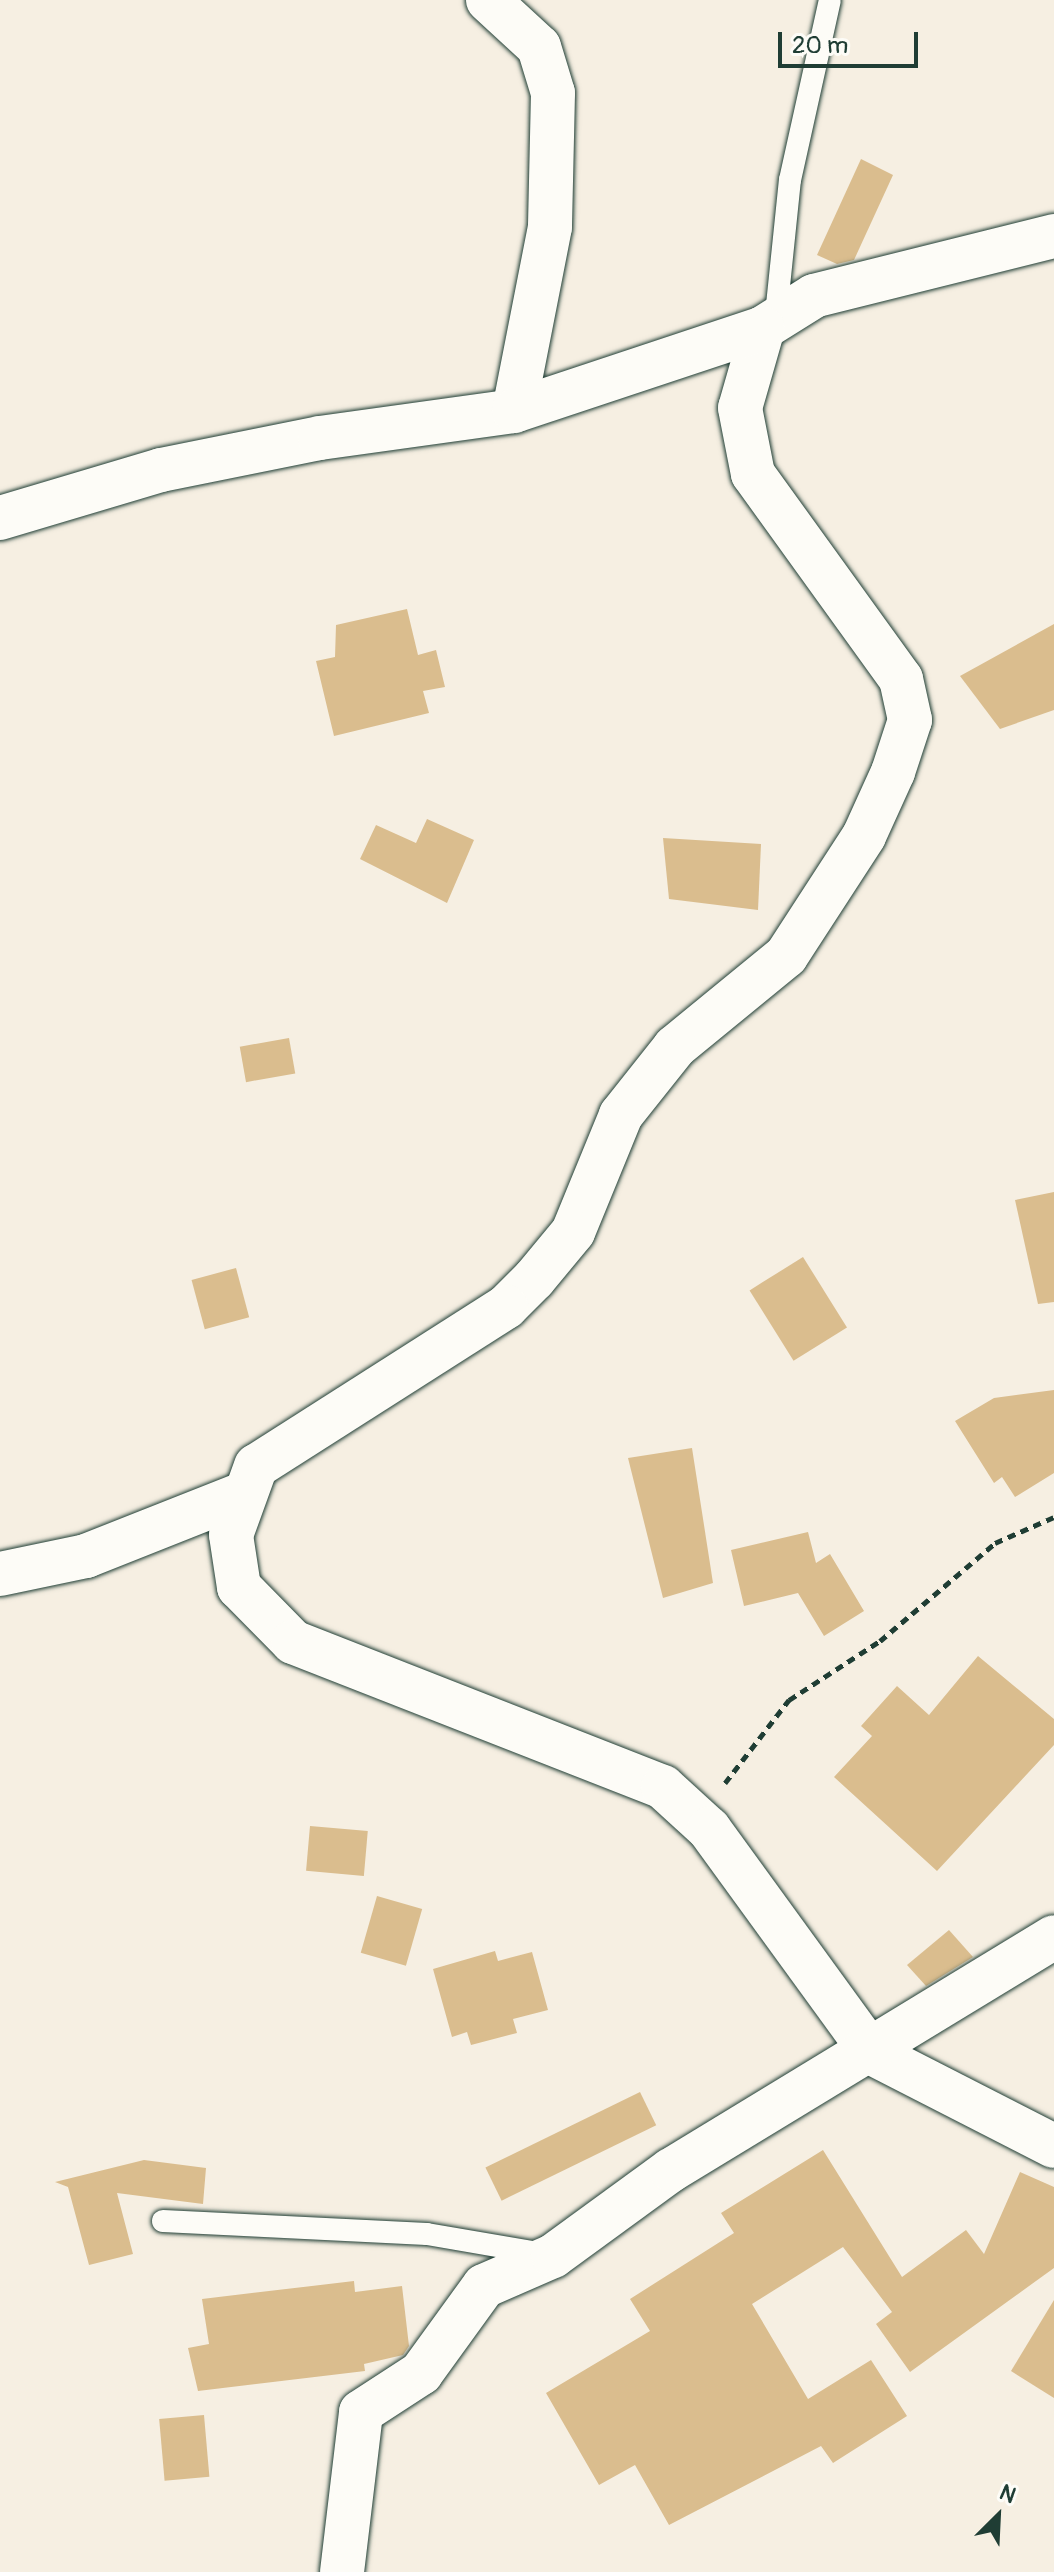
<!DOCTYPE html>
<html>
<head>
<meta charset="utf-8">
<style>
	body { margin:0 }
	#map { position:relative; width:1054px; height:2572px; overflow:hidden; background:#f6efe2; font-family:Pangolin,sans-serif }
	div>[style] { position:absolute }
	.building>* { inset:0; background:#dabd8e; transform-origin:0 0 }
	.path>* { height:5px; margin-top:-2.5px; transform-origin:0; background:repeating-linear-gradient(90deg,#1f3d34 0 8px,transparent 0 14px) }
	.roads { filter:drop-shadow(0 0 2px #1f3d34) drop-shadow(0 0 2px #1f3d34) }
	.lane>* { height:22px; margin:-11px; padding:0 11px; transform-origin:11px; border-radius:11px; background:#fdfcf7 }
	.street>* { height:44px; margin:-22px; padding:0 22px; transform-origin:22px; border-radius:22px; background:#fdfcf7 }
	span { translate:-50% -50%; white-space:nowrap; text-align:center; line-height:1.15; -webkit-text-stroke:6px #fdfcf7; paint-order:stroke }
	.north { position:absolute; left:958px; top:2476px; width:80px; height:80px; -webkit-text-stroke:6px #fdfcf7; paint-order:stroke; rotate:24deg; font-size:22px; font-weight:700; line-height:32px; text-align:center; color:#1f3d34 }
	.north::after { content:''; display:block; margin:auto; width:28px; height:36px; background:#1f3d34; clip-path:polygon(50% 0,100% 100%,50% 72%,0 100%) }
	.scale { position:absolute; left:778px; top:32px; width:140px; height:36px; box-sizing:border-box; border:4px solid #1f3d34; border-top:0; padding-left:10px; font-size:24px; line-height:28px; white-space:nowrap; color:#1f3d34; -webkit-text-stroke:6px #fdfcf7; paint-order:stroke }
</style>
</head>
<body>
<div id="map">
	<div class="building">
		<div style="clip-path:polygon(861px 159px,893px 175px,854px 260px,837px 264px,817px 255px)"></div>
		<div style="clip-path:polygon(407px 609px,418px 655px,436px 650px,445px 687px,423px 691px,429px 713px,334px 736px,316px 661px,335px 657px,336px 625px)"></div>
		<div style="clip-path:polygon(1054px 624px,1054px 710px,1000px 729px,960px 676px)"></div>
		<div style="clip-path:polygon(427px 819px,474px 840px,447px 903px,360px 859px,376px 825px,416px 843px)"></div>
		<div style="clip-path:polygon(663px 838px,761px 844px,758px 910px,669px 899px)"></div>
		<div style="left:289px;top:1038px;width:36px;height:50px;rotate:80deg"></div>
		<div style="clip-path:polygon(1054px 1192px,1054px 1302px,1038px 1304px,1015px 1200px)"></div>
		<div style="left:803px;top:1257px;width:83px;height:63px;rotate:58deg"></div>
		<div style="left:236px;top:1268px;width:51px;height:46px;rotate:75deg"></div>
		<div style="clip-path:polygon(1054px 1390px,1054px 1473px,1015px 1497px,1002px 1477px,994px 1483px,955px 1421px,994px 1398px)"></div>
		<div style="clip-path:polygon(692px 1448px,713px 1583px,663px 1598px,628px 1458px)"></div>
		<div style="clip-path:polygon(808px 1532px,816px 1563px,830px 1554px,864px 1611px,824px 1636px,798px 1593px,744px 1606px,731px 1550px)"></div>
		<div style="clip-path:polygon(978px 1656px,1054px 1719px,1054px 1745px,937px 1871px,834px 1777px,872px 1736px,861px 1726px,897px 1686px,929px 1715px)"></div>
		<div style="left:310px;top:1826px;width:58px;height:45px;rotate:5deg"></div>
		<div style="left:377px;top:1896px;width:47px;height:59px;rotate:16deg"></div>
		<div style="clip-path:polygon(949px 1930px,973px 1957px,926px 1986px,907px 1965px)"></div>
		<div style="clip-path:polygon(495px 1951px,498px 1961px,532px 1952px,548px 2010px,513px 2019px,517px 2033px,471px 2045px,467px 2032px,452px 2037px,433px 1969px)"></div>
		<div style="left:640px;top:2092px;width:37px;height:172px;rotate:64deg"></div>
		<div style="clip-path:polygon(823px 2150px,902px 2277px,966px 2230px,984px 2254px,1020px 2172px,1054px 2187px,1054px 2268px,910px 2372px,876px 2324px,892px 2312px,843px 2247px,752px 2304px,808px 2399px,871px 2360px,907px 2416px,833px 2463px,821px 2446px,669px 2525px,635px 2465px,599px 2485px,546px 2393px,650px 2331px,630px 2299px,734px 2233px,721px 2213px)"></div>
		<div style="clip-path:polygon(144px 2160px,206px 2168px,203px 2204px,117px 2193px,133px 2254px,89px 2265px,68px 2187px,55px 2182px)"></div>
		<div style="clip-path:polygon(354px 2281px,355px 2292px,402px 2286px,409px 2346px,403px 2355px,364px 2364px,365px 2371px,198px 2391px,188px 2348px,209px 2344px,202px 2299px)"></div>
		<div style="clip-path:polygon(1054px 2300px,1054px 2398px,1011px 2371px)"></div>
		<div style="left:204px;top:2415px;width:62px;height:45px;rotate:85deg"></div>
	</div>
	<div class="path">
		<div style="left:725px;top:1783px;width:105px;rotate:-52.4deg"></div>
		<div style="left:789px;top:1700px;width:108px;rotate:-33deg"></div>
		<div style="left:880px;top:1641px;width:151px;rotate:-40.4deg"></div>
		<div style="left:995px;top:1543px;width:64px;rotate:-23.8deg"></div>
	</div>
	<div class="roads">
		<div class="lane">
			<div style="left:776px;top:315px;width:136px;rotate:-84.1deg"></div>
			<div style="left:790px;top:180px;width:184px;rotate:-77.5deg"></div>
			<div style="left:163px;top:2221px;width:264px;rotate:2.8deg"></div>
			<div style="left:427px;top:2234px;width:119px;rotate:9.7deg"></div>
		</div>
		<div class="street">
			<div style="left:488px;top:0;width:69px;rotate:42.7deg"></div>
			<div style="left:539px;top:47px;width:48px;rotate:73.1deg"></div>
			<div style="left:553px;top:93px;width:134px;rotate:91.3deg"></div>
			<div style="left:550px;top:227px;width:187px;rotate:101.1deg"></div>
			<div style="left:1054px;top:236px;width:247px;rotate:166deg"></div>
			<div style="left:814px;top:296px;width:60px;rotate:147.9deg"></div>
			<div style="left:763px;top:328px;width:83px;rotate:106deg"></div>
			<div style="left:740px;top:408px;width:67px;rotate:78.9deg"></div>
			<div style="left:753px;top:474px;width:253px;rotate:54.2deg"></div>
			<div style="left:901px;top:679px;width:42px;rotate:77.6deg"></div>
			<div style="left:910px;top:720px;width:55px;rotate:108.1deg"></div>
			<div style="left:893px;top:772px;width:70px;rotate:114.4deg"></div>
			<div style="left:864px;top:836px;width:143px;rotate:123deg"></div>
			<div style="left:786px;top:956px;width:144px;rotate:140.7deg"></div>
			<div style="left:675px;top:1047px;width:87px;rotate:128.5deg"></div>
			<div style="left:621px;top:1115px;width:126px;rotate:112.3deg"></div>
			<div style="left:573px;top:1232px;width:61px;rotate:129.7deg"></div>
			<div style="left:534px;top:1279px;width:40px;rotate:135deg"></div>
			<div style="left:506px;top:1307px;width:296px;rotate:147.5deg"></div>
			<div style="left:256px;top:1466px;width:73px;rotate:109.9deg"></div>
			<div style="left:231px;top:1535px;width:53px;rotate:81.3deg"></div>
			<div style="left:239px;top:1587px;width:77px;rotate:45.5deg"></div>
			<div style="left:293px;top:1642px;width:397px;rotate:21.4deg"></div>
			<div style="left:663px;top:1787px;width:62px;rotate:42.4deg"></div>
			<div style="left:709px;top:1829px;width:277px;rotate:54deg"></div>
			<div style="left:872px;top:2053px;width:204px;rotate:27.1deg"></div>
			<div style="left:0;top:518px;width:168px;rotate:-16.6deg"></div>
			<div style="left:161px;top:470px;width:162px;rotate:-11.4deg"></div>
			<div style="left:320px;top:438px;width:196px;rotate:-7.9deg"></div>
			<div style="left:514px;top:411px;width:262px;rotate:-18.4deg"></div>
			<div style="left:0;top:1574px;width:88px;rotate:-11.8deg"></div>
			<div style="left:86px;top:1556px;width:166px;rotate:-21.6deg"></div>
			<div style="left:342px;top:2572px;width:161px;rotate:-83.2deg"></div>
			<div style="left:361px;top:2412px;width:72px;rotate:-33deg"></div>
			<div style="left:421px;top:2373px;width:107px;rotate:-54.1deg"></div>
			<div style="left:484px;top:2286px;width:75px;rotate:-23.5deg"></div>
			<div style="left:553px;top:2256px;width:146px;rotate:-36.1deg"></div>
			<div style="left:671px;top:2170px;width:448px;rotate:-31.3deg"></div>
		</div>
	</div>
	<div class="north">N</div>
	<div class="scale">20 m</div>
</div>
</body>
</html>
